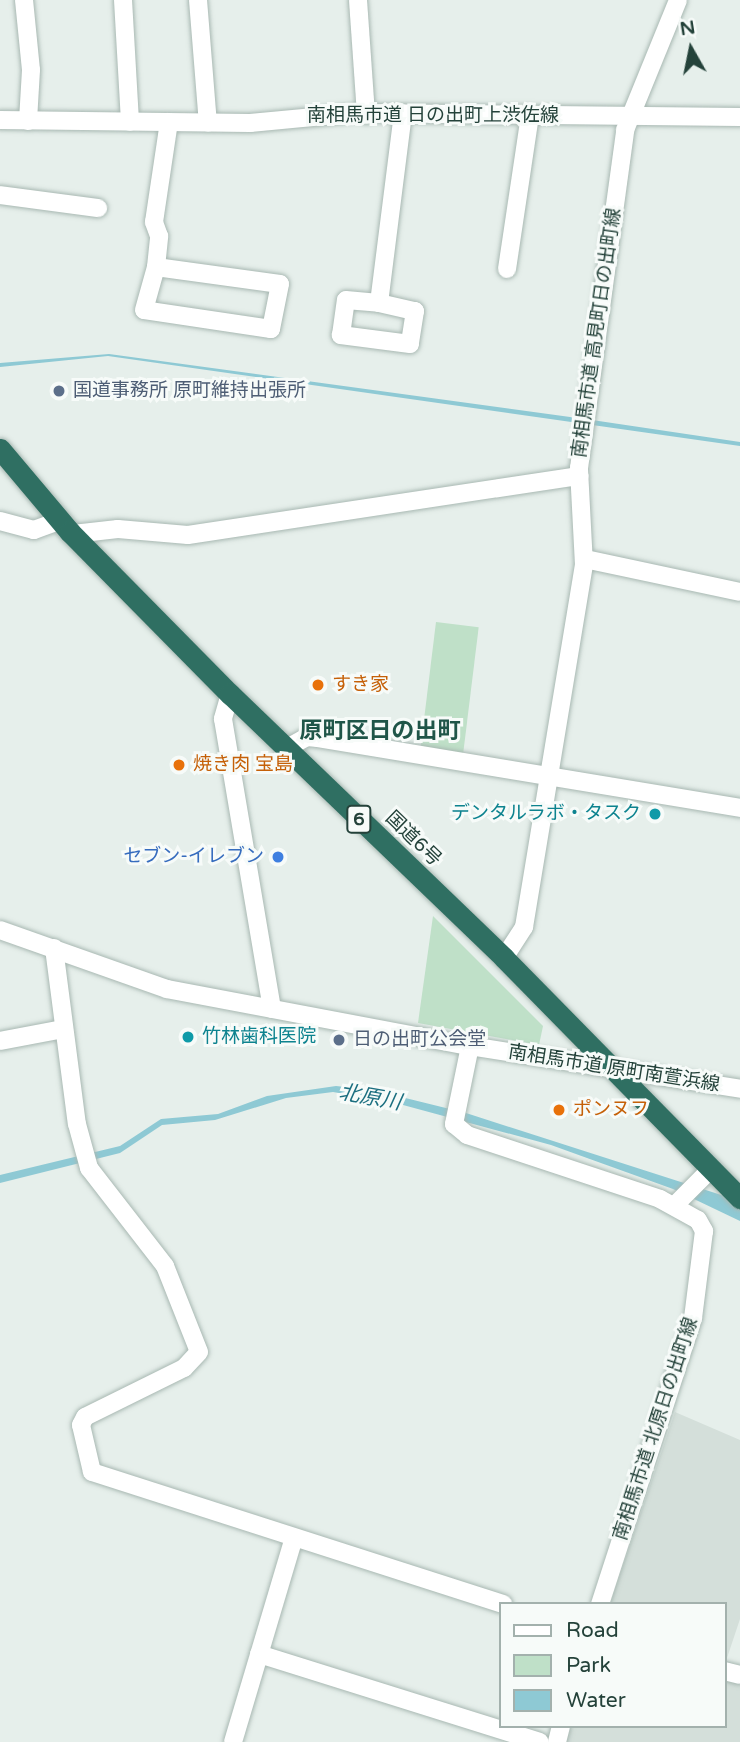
<!DOCTYPE html>
<html>
<head>
<meta charset="utf-8">
<style>
	body { margin:0 }
	#map { position:relative; width:740px; height:1742px; overflow:hidden; background:#e6efeb; font-family:"Varela Round","Noto Sans JP",sans-serif }
	div>[style] { position:absolute }
	.built>* { inset:0; background:#d4dfda }
	.green>* { inset:0; background:#bfe0c8; transform-origin:0 0 }
	.water>* { inset:0; background:#8ec9d4 }
	.roads { filter:drop-shadow(0 0 2px #a8b8b2) drop-shadow(0 0 2px #a8b8b2) }
	.minor>* { height:18px; margin:-9px; padding:0 9px; transform-origin:9px; border-radius:9px; background:#fff }
	.highway>* { height:21px; margin:-10.5px; padding:0 10.5px; transform-origin:10.5px; border-radius:10.5px; background:#2f6f62 }
	.dots>* { width:19px; height:19px; translate:-50% -50%; box-sizing:border-box; border:4px solid #f7fbf9; border-radius:50% }
	span { translate:-50% -50%; white-space:nowrap; text-align:center; line-height:1.15; -webkit-text-stroke:6px #f7fbf9; paint-order:stroke }
	.shield-label span { padding:2px 5px; background:#f7fbf9; border:2px solid; border-radius:5px; -webkit-text-stroke-width:0 }
	.shield-label { font-size:18px; color:#24423a; font-weight:700 }
	.street-label { font-size:19px; color:#24423a }
	.service-label { font-size:19px; color:#4e5e75 }
	.left { translate:0 -50%; text-align:left }
	.food-label { font-size:19px; color:#c56008 }
	.culture-label { font-size:19px; color:#0d838f }
	.right { translate:-100% -50%; text-align:right }
	.shop-label { font-size:19px; color:#366cbe }
	.water-label { font-size:21px; color:#1c6f80; font-style:italic }
	.quarter-label { font-size:23px; color:#1f5548; font-weight:700 }
	.legend { position:absolute; left:499px; top:1602px; width:228px; height:126px; box-sizing:border-box; background:#f7fbf9; border:2px solid #a3b1ad; margin:0; padding:9px 12px; list-style:none; font-size:21px; color:#24423a }
	.legend li { display:flex; align-items:center; gap:14px; height:35px }
	.legend b { width:35px; border:2px solid #a3b1ad }
	.north { position:absolute; left:656px; top:14px; width:70px; height:70px; -webkit-text-stroke:5px #f7fbf9; paint-order:stroke; rotate:351deg; font-size:19px; font-weight:700; line-height:28px; text-align:center; color:#24423a }
	.north::after { content:''; display:block; margin:auto; width:24px; height:32px; background:#24423a; clip-path:polygon(50% 0,100% 100%,50% 72%,0 100%) }
</style>
</head>
<body>
<div id="map">
	<div class="built">
		<div style="clip-path:polygon(675px 1412px,740px 1440px,740px 1619px,726px 1661px,740px 1666px,740px 1742px,566px 1742px,571px 1726px,724px 1726px,724px 1604px,610px 1604px)"></div>
	</div>
	<div class="green">
		<div style="left:436px;top:622px;width:43px;height:128px;rotate:7deg"></div>
		<div style="clip-path:polygon(433px 916px,543px 1026px,539px 1045px,418px 1023px)"></div>
	</div>
	<div class="water">
		<div style="clip-path:polygon(109px 354px,592px 420px,740px 442px,740px 446px,108px 356px,0 367px,0 363px)"></div>
		<div style="clip-path:polygon(336px 1086px,373px 1090px,466px 1113px,740px 1201px,740px 1221px,673px 1189px,551px 1145px,392px 1102px,333px 1092px,286px 1098px,215px 1120px,162px 1125px,120px 1153px,0 1183px,0 1175px,120px 1146px,161px 1119px,218px 1114px,267px 1096px)"></div>
	</div>
	<div class="roads">
		<div class="minor">
			<div style="left:24px;top:0;width:70px;rotate:84.3deg"></div>
			<div style="left:31px;top:70px;width:51px;rotate:93.4deg"></div>
			<div style="left:123px;top:0;width:122px;rotate:86.7deg"></div>
			<div style="left:198px;top:0;width:123px;rotate:85.4deg"></div>
			<div style="left:358px;top:0;width:115px;rotate:86deg"></div>
			<div style="left:0;top:120px;width:250px;rotate:0.7deg"></div>
			<div style="left:250px;top:123px;width:105px;rotate:-5.4deg"></div>
			<div style="left:355px;top:113px;width:385px;rotate:0.6deg"></div>
			<div style="left:0;top:195px;width:99px;rotate:7.6deg"></div>
			<div style="left:156px;top:267px;width:125px;rotate:7.8deg"></div>
			<div style="left:280px;top:284px;width:46px;rotate:101.3deg"></div>
			<div style="left:271px;top:329px;width:128px;rotate:-171.5deg"></div>
			<div style="left:144px;top:310px;width:45px;rotate:-74.4deg"></div>
			<div style="left:156px;top:267px;width:31px;rotate:-84deg"></div>
			<div style="left:159px;top:236px;width:15px;rotate:-110deg"></div>
			<div style="left:154px;top:222px;width:101px;rotate:-81.5deg"></div>
			<div style="left:507px;top:269px;width:156px;rotate:-81.5deg"></div>
			<div style="left:379px;top:303px;width:37px;rotate:13deg"></div>
			<div style="left:415px;top:311px;width:33px;rotate:99deg"></div>
			<div style="left:410px;top:344px;width:70px;rotate:-172.6deg"></div>
			<div style="left:341px;top:335px;width:35px;rotate:-82deg"></div>
			<div style="left:346px;top:300px;width:33px;rotate:5deg"></div>
			<div style="left:379px;top:303px;width:191px;rotate:-82.8deg"></div>
			<div style="left:0;top:521px;width:35px;rotate:15deg"></div>
			<div style="left:34px;top:530px;width:29px;rotate:-20deg"></div>
			<div style="left:73px;top:534px;width:45px;rotate:-6.3deg"></div>
			<div style="left:118px;top:529px;width:70px;rotate:4.9deg"></div>
			<div style="left:188px;top:535px;width:396px;rotate:-8.6deg"></div>
			<div style="left:585px;top:559px;width:158px;rotate:12deg"></div>
			<div style="left:230px;top:694px;width:26px;rotate:106deg"></div>
			<div style="left:223px;top:719px;width:294px;rotate:80.4deg"></div>
			<div style="left:287px;top:748px;width:23px;rotate:-29deg"></div>
			<div style="left:307px;top:737px;width:11px;rotate:5deg"></div>
			<div style="left:318px;top:738px;width:428px;rotate:9.4deg"></div>
			<div style="left:0;top:930px;width:177px;rotate:19.5deg"></div>
			<div style="left:167px;top:989px;width:308px;rotate:10.7deg"></div>
			<div style="left:470px;top:1046px;width:273px;rotate:9deg"></div>
			<div style="left:54px;top:948px;width:177px;rotate:82.6deg"></div>
			<div style="left:77px;top:1124px;width:46px;rotate:74.7deg"></div>
			<div style="left:89px;top:1168px;width:124px;rotate:52.2deg"></div>
			<div style="left:165px;top:1266px;width:92px;rotate:68.4deg"></div>
			<div style="left:199px;top:1352px;width:22px;rotate:133deg"></div>
			<div style="left:184px;top:1368px;width:110px;rotate:153.7deg"></div>
			<div style="left:85px;top:1417px;width:9px;rotate:117deg"></div>
			<div style="left:81px;top:1425px;width:48px;rotate:76.8deg"></div>
			<div style="left:92px;top:1472px;width:432px;rotate:17.8deg"></div>
			<div style="left:504px;top:958px;width:37px;rotate:-57deg"></div>
			<div style="left:524px;top:927px;width:367px;rotate:-80.6deg"></div>
			<div style="left:584px;top:565px;width:97px;rotate:-93deg"></div>
			<div style="left:579px;top:468px;width:341px;rotate:-82.2deg"></div>
			<div style="left:625px;top:130px;width:140px;rotate:-67.8deg"></div>
			<div style="left:0;top:1041px;width:64px;rotate:-10.8deg"></div>
			<div style="left:470px;top:1046px;width:80px;rotate:101.6deg"></div>
			<div style="left:454px;top:1124px;width:17px;rotate:40deg"></div>
			<div style="left:467px;top:1135px;width:203px;rotate:18.3deg"></div>
			<div style="left:660px;top:1199px;width:43px;rotate:28.9deg"></div>
			<div style="left:698px;top:1220px;width:13px;rotate:61deg"></div>
			<div style="left:704px;top:1231px;width:88px;rotate:97.2deg"></div>
			<div style="left:693px;top:1318px;width:301px;rotate:108deg"></div>
			<div style="left:675px;top:1205px;width:51px;rotate:-45deg"></div>
			<div style="left:259px;top:1654px;width:294px;rotate:17.4deg"></div>
			<div style="left:724px;top:1671px;width:16px;rotate:14deg"></div>
			<div style="left:233px;top:1742px;width:213px;rotate:-73.4deg"></div>
			<div style="left:557px;top:1742px;width:16px;rotate:-76deg"></div>
		</div>
		<div class="highway">
			<div style="left:0;top:449px;width:109px;rotate:49.9deg"></div>
			<div style="left:70px;top:532px;width:228px;rotate:45.4deg"></div>
			<div style="left:230px;top:694px;width:380px;rotate:43.9deg"></div>
			<div style="left:504px;top:958px;width:337px;rotate:45.5deg"></div>
		</div>
	</div>
	<div class="dots">
		<div style="left:59px;top:391px;background:#5c6f8a"></div>
		<div style="left:318px;top:685px;background:#e8710a"></div>
		<div style="left:179px;top:765px;background:#e8710a"></div>
		<div style="left:655px;top:814px;background:#0f9aa8"></div>
		<div style="left:278px;top:857px;background:#3f7fe0"></div>
		<div style="left:188px;top:1037px;background:#0f9aa8"></div>
		<div style="left:339px;top:1040px;background:#5c6f8a"></div>
		<div style="left:559px;top:1110px;background:#e8710a"></div>
	</div>
	<div class="shield-label">
		<span style="left:359px;top:819px">6</span>
	</div>
	<div class="street-label">
		<span style="left:433px;top:116px">南相馬市道 日の出町上渋佐線</span>
		<span style="left:597px;top:333px;rotate:-82deg">南相馬市道 高見町日の出町線</span>
		<span style="left:413px;top:839px;rotate:44deg">国道6号</span>
		<span style="left:614px;top:1069px;rotate:9deg">南相馬市道 原町南萱浜線</span>
		<span style="left:656px;top:1429px;rotate:-72deg">南相馬市道 北原日の出町線</span>
	</div>
	<div class="service-label">
		<span class="left" style="left:73px;top:391px">国道事務所 原町維持出張所</span>
		<span class="left" style="left:353px;top:1040px">日の出町公会堂</span>
	</div>
	<div class="food-label">
		<span class="left" style="left:332px;top:685px">すき家</span>
		<span class="left" style="left:193px;top:765px">焼き肉 宝島</span>
		<span class="left" style="left:573px;top:1110px">ポンヌフ</span>
	</div>
	<div class="culture-label">
		<span class="right" style="left:641px;top:814px">デンタルラボ・タスク</span>
		<span class="left" style="left:202px;top:1037px">竹林歯科医院</span>
	</div>
	<div class="shop-label">
		<span class="right" style="left:264px;top:857px">セブン-イレブン</span>
	</div>
	<div class="water-label">
		<span style="left:370px;top:1098px;rotate:10deg">北原川</span>
	</div>
	<div class="quarter-label">
		<span style="left:380px;top:731px">原町区日の出町</span>
	</div>
	<ul class="legend">
	<li><b style="height:9px;background:#fff"></b>Road</li>
	<li><b style="height:19px;background:#bfe0c8"></b>Park</li>
	<li><b style="height:19px;background:#8ec9d4"></b>Water</li>
	</ul>
	<div class="north">N</div>
</div>
</body>
</html>
